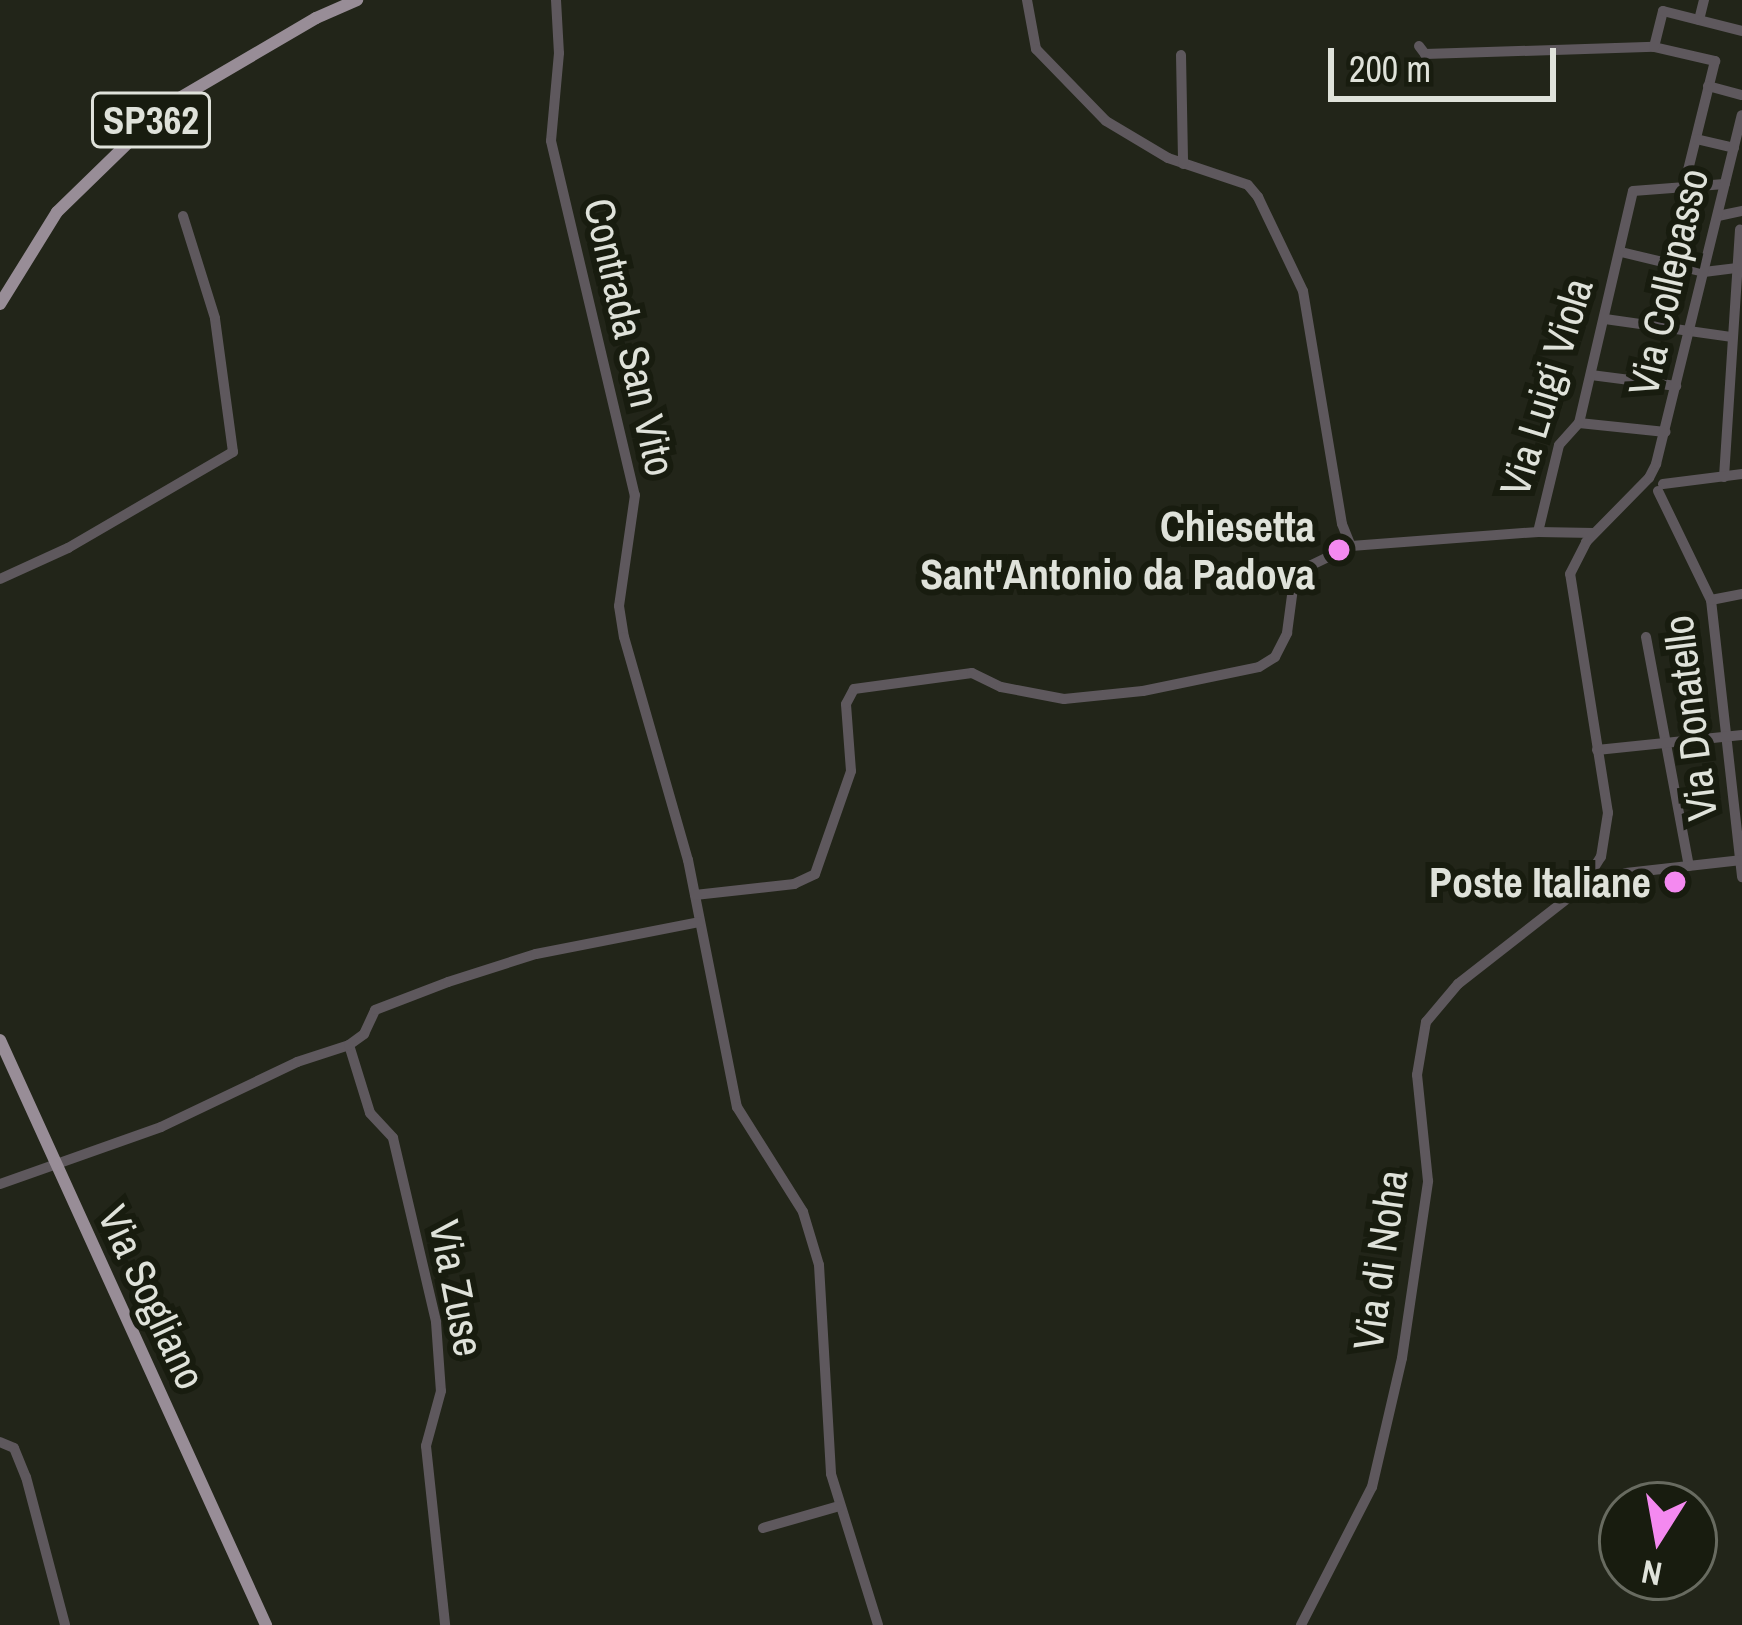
<!DOCTYPE html>
<html>
<head>
<meta charset="utf-8">
<style>
	body { margin:0 }
	#map { position:relative; width:1742px; height:1625px; overflow:hidden; background:#222519; font-family:"Archivo Narrow",sans-serif }
	div>[style] { position:absolute }
	.minor>* { height:10px; margin:-5px; padding:0 5px; transform-origin:5px; border-radius:5px; background:#5e585d }
	.major>* { height:12px; margin:-6px; padding:0 6px; transform-origin:6px; border-radius:6px; background:#988d97 }
	.dots>* { width:33px; height:33px; translate:-50% -50%; box-sizing:border-box; border:6px solid #181c0f; border-radius:50% }
	span { translate:-50% -50%; white-space:nowrap; text-align:center; line-height:1.15; -webkit-text-stroke:12px #181c0f; paint-order:stroke }
	.shield-label span { padding:3px 9px; background:#181c0f; border:3px solid; border-radius:9px; -webkit-text-stroke-width:0 }
	.shield-label { font-size:39px; color:#dfe2da; font-weight:700 }
	.street-label { font-size:42px; color:#dfe2da }
	.poi-label { font-size:42px; color:#dfe2da; font-weight:700 }
	.right { translate:-100% -50%; text-align:right }
	.north { position:absolute; left:1598px; top:1481px; width:120px; height:120px; box-sizing:border-box; background:#181c0f; border:3px solid #686b60; border-radius:50%; rotate:191deg; font-size:33px; font-weight:700; line-height:48px; text-align:center; color:#dfe2da }
	.north::after { content:''; display:block; margin:auto; width:42px; height:54px; background:#f489f0; clip-path:polygon(50% 0,100% 100%,50% 72%,0 100%) }
	.scale { position:absolute; left:1328px; top:48px; width:228px; height:54px; box-sizing:border-box; border:6px solid #dfe2da; border-top:0; padding-left:15px; font-size:36px; line-height:42px; white-space:nowrap; color:#dfe2da; -webkit-text-stroke:9px #181c0f; paint-order:stroke }
</style>
</head>
<body>
<div id="map">
	<div class="minor">
		<div style="left:556px;top:0;width:53px;rotate:86.8deg"></div>
		<div style="left:559px;top:53px;width:88px;rotate:95.2deg"></div>
		<div style="left:551px;top:141px;width:364px;rotate:76.7deg"></div>
		<div style="left:635px;top:495px;width:112px;rotate:98.2deg"></div>
		<div style="left:619px;top:606px;width:31px;rotate:81deg"></div>
		<div style="left:624px;top:637px;width:232px;rotate:74deg"></div>
		<div style="left:688px;top:860px;width:252px;rotate:78.8deg"></div>
		<div style="left:737px;top:1107px;width:124px;rotate:57.8deg"></div>
		<div style="left:803px;top:1212px;width:55px;rotate:73.2deg"></div>
		<div style="left:819px;top:1265px;width:209px;rotate:86.7deg"></div>
		<div style="left:831px;top:1474px;width:158px;rotate:72.7deg"></div>
		<div style="left:1027px;top:0;width:50px;rotate:79.6deg"></div>
		<div style="left:1036px;top:49px;width:100px;rotate:45.8deg"></div>
		<div style="left:1106px;top:121px;width:72px;rotate:30.8deg"></div>
		<div style="left:1168px;top:158px;width:84px;rotate:18.6deg"></div>
		<div style="left:1248px;top:185px;width:16px;rotate:50deg"></div>
		<div style="left:1258px;top:197px;width:104px;rotate:64.4deg"></div>
		<div style="left:1303px;top:291px;width:236px;rotate:80.5deg"></div>
		<div style="left:1342px;top:524px;width:24px;rotate:68deg"></div>
		<div style="left:1351px;top:546px;width:188px;rotate:-4.3deg"></div>
		<div style="left:1538px;top:532px;width:56px;rotate:1deg"></div>
		<div style="left:1699px;top:20px;width:21px;rotate:-76deg"></div>
		<div style="left:1419px;top:46px;width:10px;rotate:53deg"></div>
		<div style="left:1425px;top:54px;width:229px;rotate:-1.8deg"></div>
		<div style="left:1654px;top:47px;width:63px;rotate:12.9deg"></div>
		<div style="left:1715px;top:61px;width:129px;rotate:103.9deg"></div>
		<div style="left:1654px;top:47px;width:37px;rotate:-76deg"></div>
		<div style="left:1663px;top:11px;width:81px;rotate:14.2deg"></div>
		<div style="left:1181px;top:55px;width:109px;rotate:88.9deg"></div>
		<div style="left:1708px;top:86px;width:35px;rotate:15deg"></div>
		<div style="left:1696px;top:139px;width:39px;rotate:13deg"></div>
		<div style="left:1718px;top:216px;width:25px;rotate:-12deg"></div>
		<div style="left:1621px;top:252px;width:85px;rotate:13.5deg"></div>
		<div style="left:1704px;top:272px;width:38px;rotate:-7deg"></div>
		<div style="left:1605px;top:319px;width:127px;rotate:8.1deg"></div>
		<div style="left:1591px;top:375px;width:86px;rotate:7.4deg"></div>
		<div style="left:1579px;top:423px;width:87px;rotate:5.9deg"></div>
		<div style="left:1724px;top:477px;width:248px;rotate:-86.3deg"></div>
		<div style="left:1663px;top:484px;width:80px;rotate:-7.2deg"></div>
		<div style="left:1658px;top:491px;width:121px;rotate:64.1deg"></div>
		<div style="left:1711px;top:600px;width:279px;rotate:83.6deg"></div>
		<div style="left:1538px;top:532px;width:89px;rotate:-76.4deg"></div>
		<div style="left:1559px;top:445px;width:30px;rotate:-48deg"></div>
		<div style="left:1579px;top:423px;width:238px;rotate:-76.9deg"></div>
		<div style="left:1633px;top:191px;width:92px;rotate:-4.4deg"></div>
		<div style="left:0;top:579px;width:75px;rotate:-24.5deg"></div>
		<div style="left:68px;top:548px;width:191px;rotate:-30.2deg"></div>
		<div style="left:233px;top:452px;width:135px;rotate:-97.7deg"></div>
		<div style="left:215px;top:318px;width:107px;rotate:-107.4deg"></div>
		<div style="left:1711px;top:600px;width:32px;rotate:-11deg"></div>
		<div style="left:1646px;top:637px;width:233px;rotate:79.4deg"></div>
		<div style="left:1597px;top:750px;width:146px;rotate:-5.9deg"></div>
		<div style="left:1585px;top:886px;width:43px;rotate:-17.6deg"></div>
		<div style="left:1626px;top:873px;width:117px;rotate:-6.4deg"></div>
		<div style="left:695px;top:895px;width:100px;rotate:-6.3deg"></div>
		<div style="left:794px;top:884px;width:23px;rotate:-25deg"></div>
		<div style="left:815px;top:874px;width:109px;rotate:-70.7deg"></div>
		<div style="left:851px;top:771px;width:67px;rotate:-94.3deg"></div>
		<div style="left:846px;top:704px;width:17px;rotate:-62deg"></div>
		<div style="left:854px;top:689px;width:119px;rotate:-7.7deg"></div>
		<div style="left:972px;top:673px;width:32px;rotate:26deg"></div>
		<div style="left:1001px;top:687px;width:64px;rotate:10.8deg"></div>
		<div style="left:1064px;top:699px;width:79px;rotate:-5.8deg"></div>
		<div style="left:1143px;top:691px;width:118px;rotate:-11.7deg"></div>
		<div style="left:1259px;top:667px;width:19px;rotate:-32deg"></div>
		<div style="left:1275px;top:657px;width:27px;rotate:-63deg"></div>
		<div style="left:1287px;top:633px;width:61px;rotate:-82.4deg"></div>
		<div style="left:1295px;top:573px;width:62px;rotate:-25.7deg"></div>
		<div style="left:349px;top:1045px;width:71px;rotate:72.8deg"></div>
		<div style="left:370px;top:1113px;width:34px;rotate:47deg"></div>
		<div style="left:393px;top:1138px;width:189px;rotate:76.8deg"></div>
		<div style="left:436px;top:1322px;width:69px;rotate:85.9deg"></div>
		<div style="left:441px;top:1391px;width:57px;rotate:105.3deg"></div>
		<div style="left:426px;top:1446px;width:180px;rotate:83.9deg"></div>
		<div style="left:0;top:1184px;width:171px;rotate:-19.5deg"></div>
		<div style="left:161px;top:1127px;width:151px;rotate:-25.5deg"></div>
		<div style="left:297px;top:1062px;width:55px;rotate:-18.1deg"></div>
		<div style="left:349px;top:1045px;width:19px;rotate:-36deg"></div>
		<div style="left:364px;top:1034px;width:26px;rotate:-65deg"></div>
		<div style="left:375px;top:1010px;width:78px;rotate:-21deg"></div>
		<div style="left:448px;top:982px;width:92px;rotate:-17.7deg"></div>
		<div style="left:536px;top:954px;width:166px;rotate:-11.1deg"></div>
		<div style="left:0;top:1442px;width:15px;rotate:23deg"></div>
		<div style="left:14px;top:1448px;width:31px;rotate:68deg"></div>
		<div style="left:26px;top:1477px;width:153px;rotate:75.2deg"></div>
		<div style="left:763px;top:1528px;width:79px;rotate:-16.1deg"></div>
		<div style="left:1301px;top:1625px;width:155px;rotate:-62.8deg"></div>
		<div style="left:1372px;top:1487px;width:132px;rotate:-76.9deg"></div>
		<div style="left:1402px;top:1358px;width:179px;rotate:-81.6deg"></div>
		<div style="left:1428px;top:1181px;width:107px;rotate:-95.9deg"></div>
		<div style="left:1417px;top:1075px;width:54px;rotate:-80.4deg"></div>
		<div style="left:1426px;top:1022px;width:50px;rotate:-49.9deg"></div>
		<div style="left:1458px;top:984px;width:157px;rotate:-38deg"></div>
		<div style="left:1582px;top:887px;width:36px;rotate:-58deg"></div>
		<div style="left:1601px;top:857px;width:45px;rotate:-81deg"></div>
		<div style="left:1608px;top:813px;width:242px;rotate:-99deg"></div>
		<div style="left:1570px;top:574px;width:36px;rotate:-63deg"></div>
		<div style="left:1586px;top:542px;width:90px;rotate:-45.5deg"></div>
		<div style="left:1649px;top:478px;width:16px;rotate:-63deg"></div>
		<div style="left:1656px;top:464px;width:359px;rotate:-76.2deg"></div>
	</div>
	<div class="major">
		<div style="left:0;top:304px;width:108px;rotate:-58.2deg"></div>
		<div style="left:57px;top:212px;width:152px;rotate:-44.2deg"></div>
		<div style="left:166px;top:106px;width:174px;rotate:-30.4deg"></div>
		<div style="left:316px;top:18px;width:45px;rotate:-23.7deg"></div>
		<div style="left:0;top:1040px;width:643px;rotate:65.55deg"></div>
	</div>
	<div class="dots">
		<div style="left:1339px;top:550px;background:#f489f0"></div>
		<div style="left:1675px;top:882px;background:#f489f0"></div>
	</div>
	<div class="shield-label">
		<span style="left:151px;top:120px">SP362</span>
	</div>
	<div class="street-label">
		<span style="left:1668px;top:282px;rotate:-77deg">Via Collepasso</span>
		<span style="left:630px;top:337px;rotate:77deg">Contrada San Vito</span>
		<span style="left:1546px;top:387px;rotate:-73deg">Via Luigi Viola</span>
		<span style="left:1690px;top:718px;rotate:-97deg">Via Donatello</span>
		<span style="left:1380px;top:1260px;rotate:-82deg">Via di Noha</span>
		<span style="left:457px;top:1288px;rotate:79deg">Via Zuse</span>
		<span style="left:152px;top:1297px;rotate:65deg">Via Sogliano</span>
	</div>
	<div class="poi-label">
		<span class="right" style="left:1315px;top:550px">Chiesetta<br>Sant'Antonio da Padova</span>
		<span class="right" style="left:1651px;top:882px">Poste Italiane</span>
	</div>
	<div class="north">N</div>
	<div class="scale">200 m</div>
</div>
</body>
</html>
